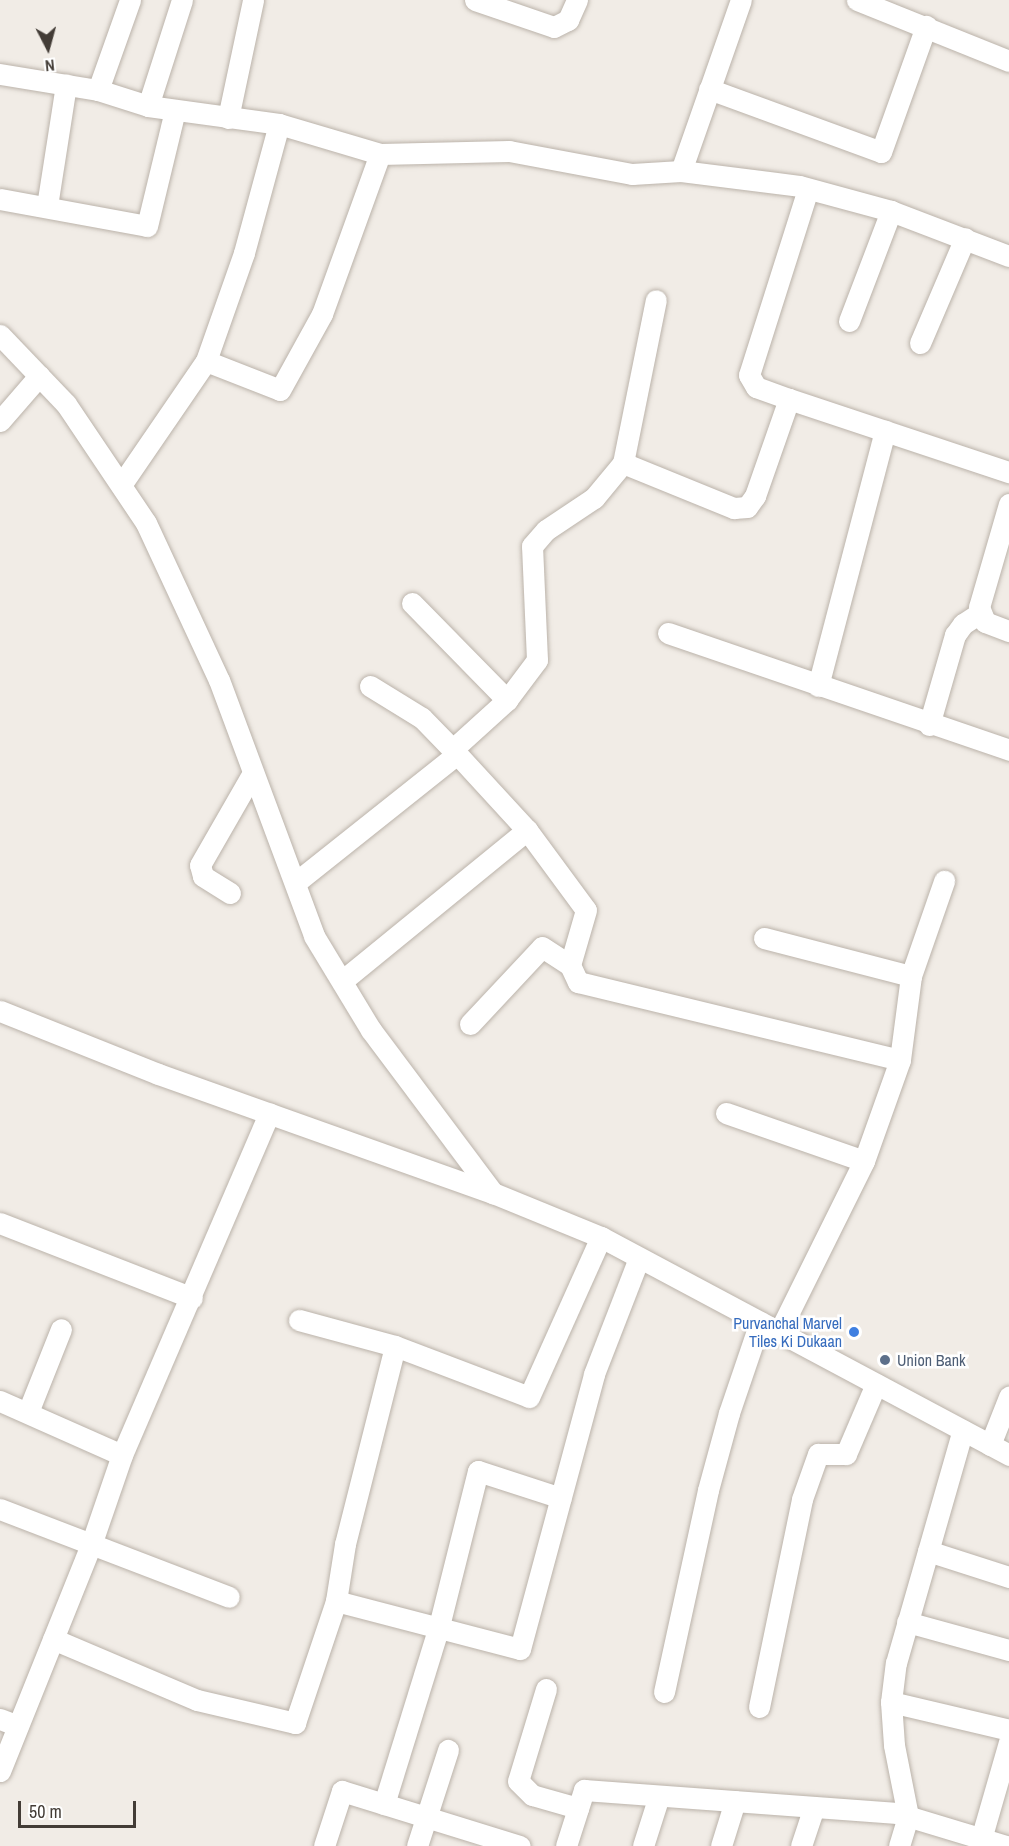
<!DOCTYPE html>
<html>
<head>
<meta charset="utf-8">
<style>
	body { margin:0 }
	#map { position:relative; width:1009px; height:1846px; overflow:hidden; background:#f1ece6; font-family:"Archivo Narrow",sans-serif }
	div>[style] { position:absolute }
	.roads { filter:drop-shadow(0 0 2px #bbb3aa) drop-shadow(0 0 2px #bbb3aa) }
	.minor>* { height:21px; margin:-10.5px; padding:0 10.5px; transform-origin:10.5px; border-radius:10.5px; background:#fff }
	.dots>* { width:16px; height:16px; translate:-50% -50%; box-sizing:border-box; border:3px solid #fff; border-radius:50% }
	span { translate:-50% -50%; white-space:nowrap; text-align:center; line-height:1.15; -webkit-text-stroke:5px #fff; paint-order:stroke }
	.shop-label { font-size:16px; color:#366cbe }
	.right { translate:-100% -50%; text-align:right }
	.service-label { font-size:16px; color:#4e5e75 }
	.left { translate:0 -50%; text-align:left }
	.north { position:absolute; left:18px; top:18px; width:60px; height:60px; -webkit-text-stroke:4px #fff; paint-order:stroke; rotate:174deg; font-size:16px; font-weight:700; line-height:24px; text-align:center; color:#433c36 }
	.north::after { content:''; display:block; margin:auto; width:21px; height:27px; background:#433c36; clip-path:polygon(50% 0,100% 100%,50% 72%,0 100%) }
	.scale { position:absolute; left:18px; top:1801px; width:118px; height:27px; box-sizing:border-box; border:3px solid #433c36; border-top:0; padding-left:8px; font-size:18px; line-height:21px; white-space:nowrap; color:#433c36; -webkit-text-stroke:4px #fff; paint-order:stroke }
</style>
</head>
<body>
<div id="map">
	<div class="roads">
		<div class="minor">
			<div style="left:475px;top:0;width:83px;rotate:18.9deg"></div>
			<div style="left:554px;top:27px;width:16px;rotate:-27deg"></div>
			<div style="left:568px;top:20px;width:22px;rotate:-66deg"></div>
			<div style="left:857px;top:0;width:164px;rotate:21.9deg"></div>
			<div style="left:0;top:74px;width:99px;rotate:9.3deg"></div>
			<div style="left:98px;top:90px;width:52px;rotate:17.7deg"></div>
			<div style="left:148px;top:106px;width:132px;rotate:7.8deg"></div>
			<div style="left:279px;top:124px;width:105px;rotate:16.5deg"></div>
			<div style="left:380px;top:154px;width:129px;rotate:-1.3deg"></div>
			<div style="left:509px;top:151px;width:125px;rotate:10.6deg"></div>
			<div style="left:632px;top:174px;width:49px;rotate:-3.5deg"></div>
			<div style="left:681px;top:171px;width:119px;rotate:7.2deg"></div>
			<div style="left:799px;top:186px;width:95px;rotate:15.2deg"></div>
			<div style="left:891px;top:211px;width:126px;rotate:20.9deg"></div>
			<div style="left:709px;top:89px;width:183px;rotate:20.1deg"></div>
			<div style="left:881px;top:152px;width:134px;rotate:-70.3deg"></div>
			<div style="left:98px;top:90px;width:96px;rotate:-70.4deg"></div>
			<div style="left:148px;top:106px;width:111px;rotate:-72.2deg"></div>
			<div style="left:228px;top:118px;width:121px;rotate:-78deg"></div>
			<div style="left:279px;top:124px;width:134px;rotate:105.2deg"></div>
			<div style="left:244px;top:253px;width:114px;rotate:109.4deg"></div>
			<div style="left:206px;top:361px;width:79px;rotate:21.4deg"></div>
			<div style="left:280px;top:390px;width:87px;rotate:-61.1deg"></div>
			<div style="left:322px;top:314px;width:170px;rotate:-70.1deg"></div>
			<div style="left:681px;top:171px;width:181px;rotate:-70.7deg"></div>
			<div style="left:0;top:199px;width:149px;rotate:10.4deg"></div>
			<div style="left:147px;top:226px;width:119px;rotate:-76.4deg"></div>
			<div style="left:47px;top:206px;width:123px;rotate:-81.1deg"></div>
			<div style="left:849px;top:321px;width:118px;rotate:-69.1deg"></div>
			<div style="left:0;top:335px;width:95px;rotate:46.3deg"></div>
			<div style="left:66px;top:404px;width:143px;rotate:56.1deg"></div>
			<div style="left:146px;top:523px;width:173px;rotate:65.1deg"></div>
			<div style="left:219px;top:680px;width:273px;rotate:69.6deg"></div>
			<div style="left:314px;top:936px;width:110px;rotate:58.8deg"></div>
			<div style="left:371px;top:1030px;width:204px;rotate:53.2deg"></div>
			<div style="left:920px;top:343px;width:114px;rotate:-66.8deg"></div>
			<div style="left:789px;top:399px;width:35px;rotate:-160deg"></div>
			<div style="left:756px;top:387px;width:14px;rotate:-120deg"></div>
			<div style="left:749px;top:375px;width:195px;rotate:-72.4deg"></div>
			<div style="left:0;top:421px;width:60px;rotate:-49.1deg"></div>
			<div style="left:623px;top:463px;width:120px;rotate:22.1deg"></div>
			<div style="left:734px;top:508px;width:13px;rotate:-4deg"></div>
			<div style="left:747px;top:507px;width:14px;rotate:-54deg"></div>
			<div style="left:755px;top:496px;width:103px;rotate:-70.7deg"></div>
			<div style="left:789px;top:399px;width:232px;rotate:18.4deg"></div>
			<div style="left:121px;top:485px;width:150px;rotate:-55.6deg"></div>
			<div style="left:1009px;top:504px;width:107px;rotate:106.2deg"></div>
			<div style="left:979px;top:607px;width:16px;rotate:68deg"></div>
			<div style="left:985px;top:622px;width:26px;rotate:21deg"></div>
			<div style="left:412px;top:603px;width:136px;rotate:45.6deg"></div>
			<div style="left:668px;top:633px;width:361px;rotate:18.9deg"></div>
			<div style="left:370px;top:686px;width:61px;rotate:31.6deg"></div>
			<div style="left:422px;top:718px;width:50px;rotate:45.8deg"></div>
			<div style="left:818px;top:686px;width:264px;rotate:-75.3deg"></div>
			<div style="left:929px;top:725px;width:94px;rotate:-73.9deg"></div>
			<div style="left:955px;top:635px;width:14px;rotate:-54deg"></div>
			<div style="left:963px;top:624px;width:20px;rotate:-33deg"></div>
			<div style="left:453px;top:749px;width:73px;rotate:-42.2deg"></div>
			<div style="left:507px;top:700px;width:50px;rotate:-53.1deg"></div>
			<div style="left:537px;top:660px;width:114px;rotate:-92.5deg"></div>
			<div style="left:532px;top:546px;width:21px;rotate:-49deg"></div>
			<div style="left:546px;top:530px;width:58px;rotate:-33.7deg"></div>
			<div style="left:594px;top:498px;width:45px;rotate:-50.4deg"></div>
			<div style="left:623px;top:463px;width:166px;rotate:-78.6deg"></div>
			<div style="left:295px;top:883px;width:207px;rotate:-38.5deg"></div>
			<div style="left:457px;top:754px;width:103px;rotate:47.4deg"></div>
			<div style="left:527px;top:830px;width:99px;rotate:53.6deg"></div>
			<div style="left:586px;top:910px;width:57px;rotate:106.2deg"></div>
			<div style="left:570px;top:965px;width:19px;rotate:65deg"></div>
			<div style="left:578px;top:982px;width:331px;rotate:13.6deg"></div>
			<div style="left:900px;top:1060px;width:107px;rotate:109.6deg"></div>
			<div style="left:864px;top:1161px;width:191px;rotate:116.4deg"></div>
			<div style="left:230px;top:893px;width:32px;rotate:-148deg"></div>
			<div style="left:203px;top:876px;width:11px;rotate:-105deg"></div>
			<div style="left:200px;top:865px;width:106px;rotate:-60.1deg"></div>
			<div style="left:764px;top:938px;width:152px;rotate:14.5deg"></div>
			<div style="left:911px;top:976px;width:85px;rotate:97.5deg"></div>
			<div style="left:911px;top:976px;width:101px;rotate:-70.8deg"></div>
			<div style="left:342px;top:981px;width:239px;rotate:-39.2deg"></div>
			<div style="left:0;top:1011px;width:170px;rotate:21.7deg"></div>
			<div style="left:158px;top:1074px;width:356px;rotate:19.6deg"></div>
			<div style="left:493px;top:1193px;width:117px;rotate:22.2deg"></div>
			<div style="left:601px;top:1237px;width:463px;rotate:28.1deg"></div>
			<div style="left:470px;top:1024px;width:105px;rotate:-46.9deg"></div>
			<div style="left:542px;top:947px;width:33px;rotate:33deg"></div>
			<div style="left:726px;top:1113px;width:146px;rotate:19.2deg"></div>
			<div style="left:0;top:1223px;width:206px;rotate:21.3deg"></div>
			<div style="left:299px;top:1320px;width:99px;rotate:15.2deg"></div>
			<div style="left:0;top:1401px;width:133px;rotate:23.9deg"></div>
			<div style="left:28px;top:1412px;width:89px;rotate:-68.3deg"></div>
			<div style="left:990px;top:1445px;width:52px;rotate:-68.4deg"></div>
			<div style="left:0;top:1509px;width:245px;rotate:21deg"></div>
			<div style="left:928px;top:1551px;width:85px;rotate:17.8deg"></div>
			<div style="left:336px;top:1601px;width:190px;rotate:14.6deg"></div>
			<div style="left:520px;top:1649px;width:285px;rotate:-74.9deg"></div>
			<div style="left:594px;top:1374px;width:124px;rotate:-68.8deg"></div>
			<div style="left:907px;top:1622px;width:106px;rotate:15.4deg"></div>
			<div style="left:53px;top:1639px;width:156px;rotate:23deg"></div>
			<div style="left:197px;top:1700px;width:101px;rotate:13.2deg"></div>
			<div style="left:295px;top:1723px;width:129px;rotate:-71.4deg"></div>
			<div style="left:336px;top:1601px;width:58px;rotate:-81deg"></div>
			<div style="left:345px;top:1544px;width:204px;rotate:-75.8deg"></div>
			<div style="left:395px;top:1346px;width:143px;rotate:20.8deg"></div>
			<div style="left:529px;top:1397px;width:175px;rotate:-65.8deg"></div>
			<div style="left:546px;top:1689px;width:96px;rotate:106.9deg"></div>
			<div style="left:518px;top:1781px;width:20px;rotate:45deg"></div>
			<div style="left:532px;top:1795px;width:48px;rotate:15.8deg"></div>
			<div style="left:664px;top:1692px;width:207px;rotate:-77.7deg"></div>
			<div style="left:708px;top:1490px;width:80px;rotate:-74.7deg"></div>
			<div style="left:729px;top:1413px;width:96px;rotate:-71.2deg"></div>
			<div style="left:891px;top:1702px;width:121px;rotate:13.3deg"></div>
			<div style="left:759px;top:1707px;width:212px;rotate:-78.3deg"></div>
			<div style="left:802px;top:1499px;width:48px;rotate:-70.4deg"></div>
			<div style="left:818px;top:1454px;width:28px"></div>
			<div style="left:846px;top:1454px;width:76px;rotate:-66.8deg"></div>
			<div style="left:0;top:1719px;width:19px;rotate:21deg"></div>
			<div style="left:0;top:1771px;width:244px;rotate:-68.1deg"></div>
			<div style="left:91px;top:1545px;width:95px;rotate:-71deg"></div>
			<div style="left:122px;top:1455px;width:372px;rotate:-66.7deg"></div>
			<div style="left:384px;top:1804px;width:182px;rotate:-72.8deg"></div>
			<div style="left:438px;top:1630px;width:164px;rotate:-75.9deg"></div>
			<div style="left:478px;top:1471px;width:87px;rotate:18deg"></div>
			<div style="left:324px;top:1846px;width:58px;rotate:-71.9deg"></div>
			<div style="left:342px;top:1791px;width:186px;rotate:17.2deg"></div>
			<div style="left:417px;top:1846px;width:101px;rotate:-72.1deg"></div>
			<div style="left:566px;top:1846px;width:59px;rotate:-72.2deg"></div>
			<div style="left:584px;top:1790px;width:314px;rotate:4.2deg"></div>
			<div style="left:897px;top:1813px;width:114px;rotate:16.8deg"></div>
			<div style="left:643px;top:1846px;width:52px;rotate:-72.3deg"></div>
			<div style="left:721px;top:1846px;width:47px;rotate:-72.7deg"></div>
			<div style="left:801px;top:1846px;width:41px;rotate:-71.6deg"></div>
			<div style="left:899px;top:1846px;width:31px;rotate:-73deg"></div>
			<div style="left:908px;top:1816px;width:72px;rotate:-101.2deg"></div>
			<div style="left:894px;top:1745px;width:43px;rotate:-94deg"></div>
			<div style="left:891px;top:1702px;width:39px;rotate:-83deg"></div>
			<div style="left:896px;top:1663px;width:242px;rotate:-74deg"></div>
			<div style="left:979px;top:1846px;width:108px;rotate:-73.9deg"></div>
		</div>
	</div>
	<div class="dots">
		<div style="left:854px;top:1332px;background:#3f7fe0"></div>
		<div style="left:885px;top:1360px;background:#5c6f8a"></div>
	</div>
	<div class="shop-label">
		<span class="right" style="left:842px;top:1332px">Purvanchal Marvel<br>Tiles Ki Dukaan</span>
	</div>
	<div class="service-label">
		<span class="left" style="left:897px;top:1360px">Union Bank</span>
	</div>
	<div class="north">N</div>
	<div class="scale">50 m</div>
</div>
</body>
</html>
